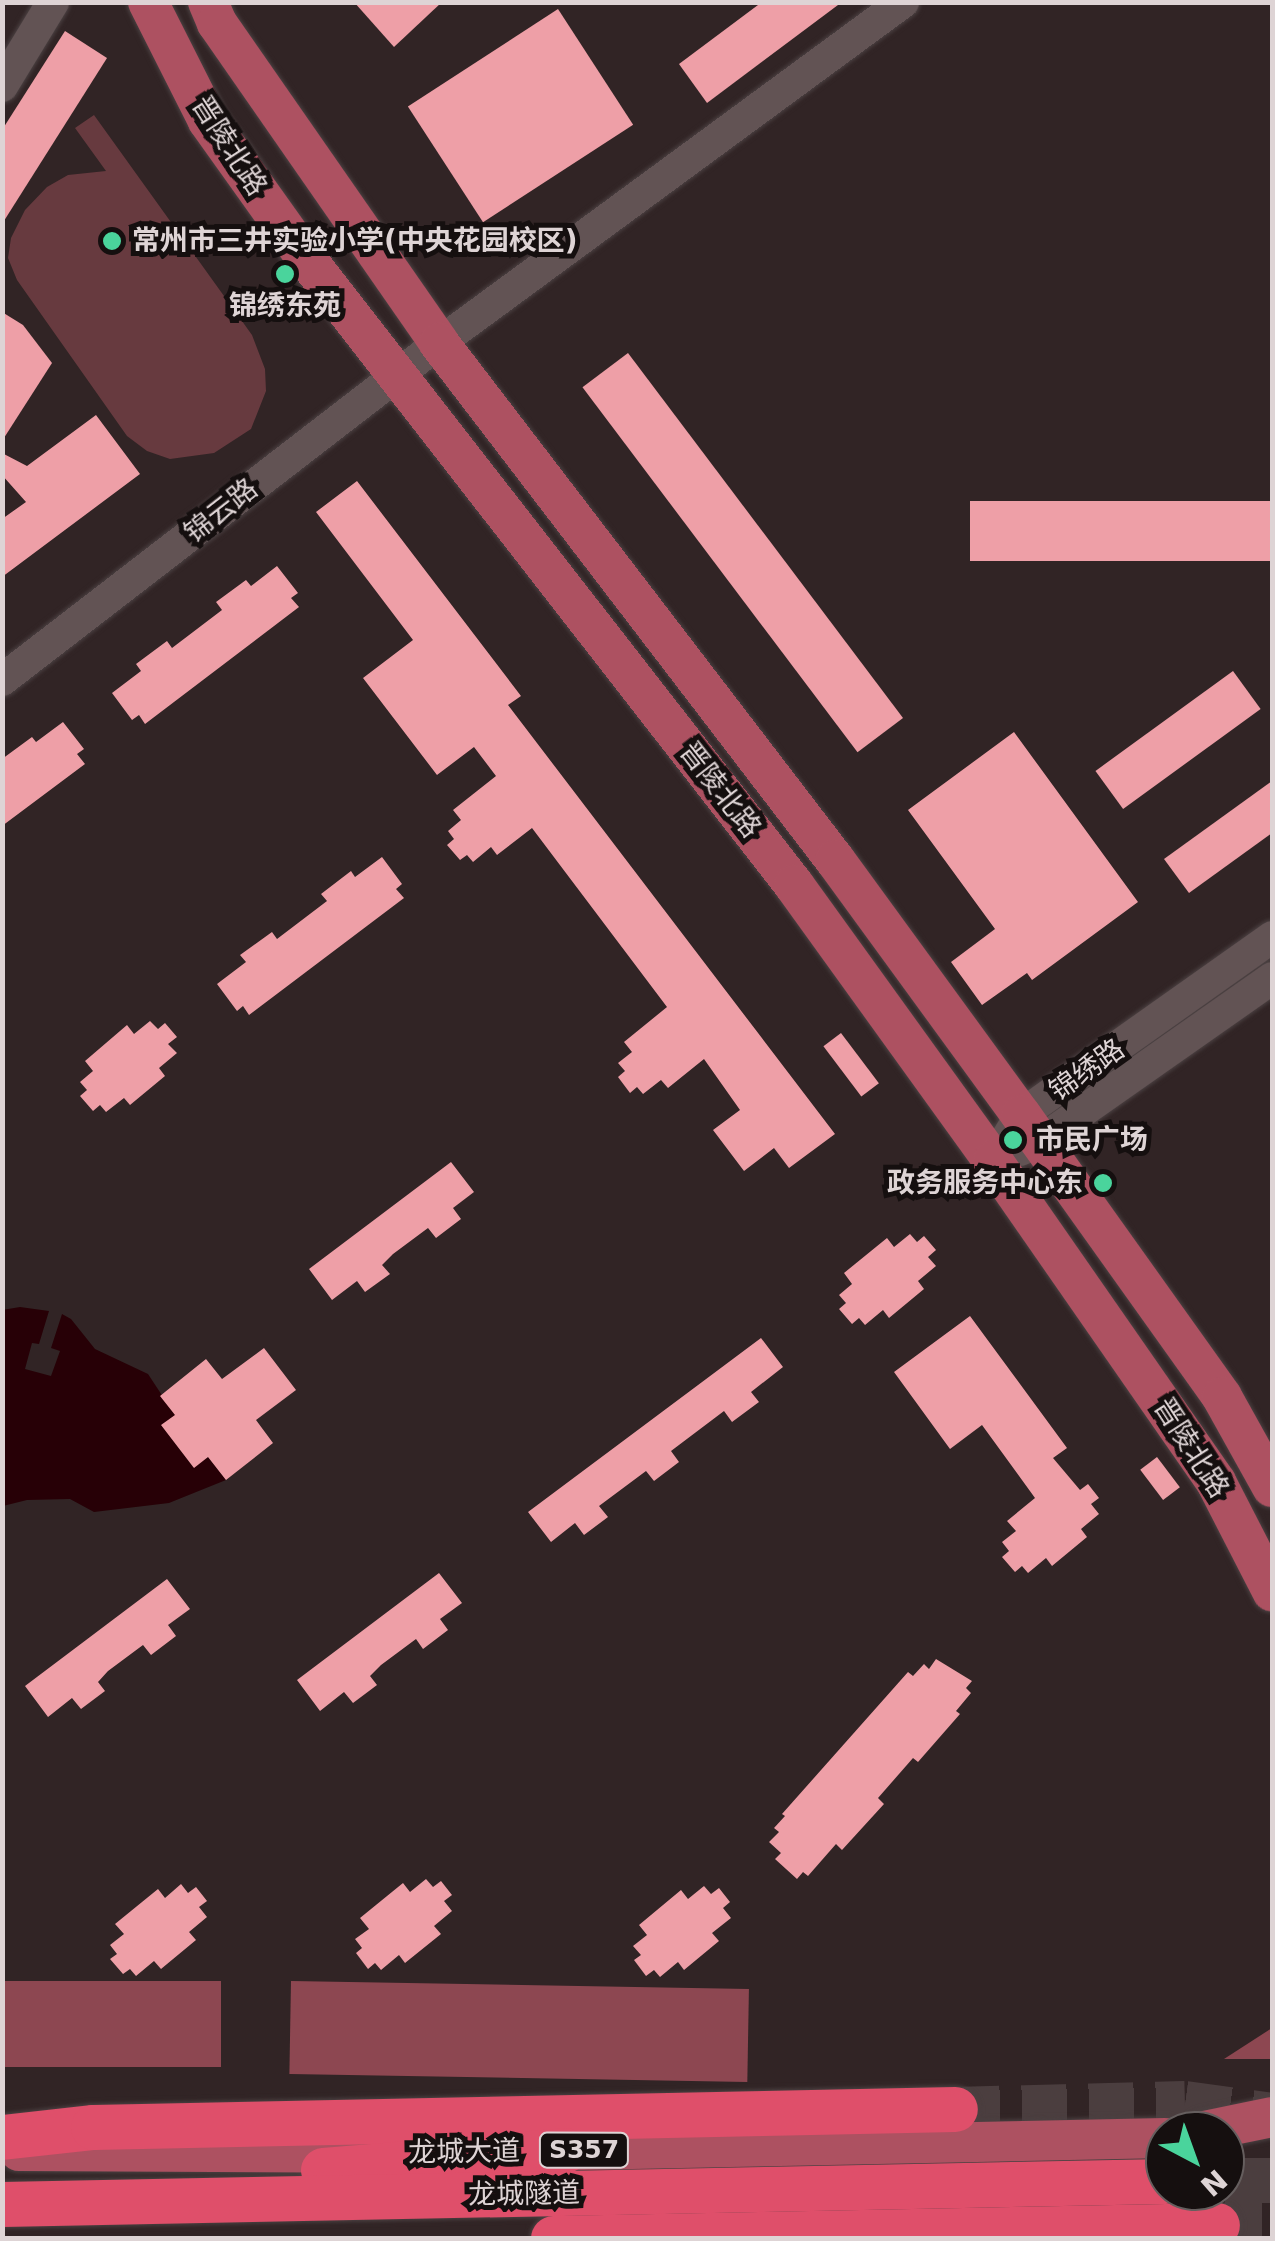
<!DOCTYPE html>
<html>
<head>
<meta charset="utf-8">
<style>
	body { margin:0 }
	#map { position:relative; width:1275px; height:2241px; overflow:hidden; background:#312425; font-family:"DejaVu Sans","Noto Sans SC",sans-serif }
	div>[style] { position:absolute }
	.green>* { inset:0; background:#673a3f }
	.forest>* { inset:0; background:#8d4751; transform-origin:0 0 }
	.water>* { inset:0; background:#270006 }
	.building>* { inset:0; background:#ee9fa7; transform-origin:0 0 }
	.highway-tunnel>* { height:45px; margin-top:-22.5px; transform-origin:0; background:repeating-linear-gradient(90deg,#4b3e3f 0 45px,transparent 0 67px) }
	.roads { filter:drop-shadow(0 0 2px #4b4142) drop-shadow(0 0 2px #4b4142) }
	.minor>* { height:32px; margin:-16px; padding:0 16px; transform-origin:16px; border-radius:16px; background:#625354 }
	.major>* { height:40px; margin:-20px; padding:0 20px; transform-origin:20px; border-radius:20px; background:#ad5161 }
	.highway>* { height:45px; margin:-22.5px; padding:0 22.5px; transform-origin:22.5px; border-radius:22.5px; background:#df4f6a }
	.dots>* { width:28px; height:28px; translate:-50% -50%; box-sizing:border-box; border:5px solid #150f0f; border-radius:50% }
	span { translate:-50% -50%; white-space:nowrap; text-align:center; line-height:1.15; -webkit-text-stroke:10px #150f0f; paint-order:stroke }
	.shield-label span { padding:2px 8px; background:#150f0f; border:2px solid; border-radius:8px; -webkit-text-stroke-width:0 }
	.shield-label { font-size:25px; color:#ded4d5; font-weight:700 }
	.street-label { font-size:28px; color:#ded4d5 }
	.poi-label { font-size:28px; color:#ded4d5; font-weight:700 }
	.left { translate:0 -50%; text-align:left }
	.right { translate:-100% -50%; text-align:right }
	.frame { position:absolute; inset:0; border:5px solid #ded4d5; pointer-events:none }
	.north { position:absolute; left:1145px; top:2111px; width:100px; height:100px; box-sizing:border-box; background:#150f0f; border:2px solid #655e5e; border-radius:50%; rotate:139deg; font-size:28px; font-weight:700; line-height:40px; text-align:center; color:#ded4d5 }
	.north::after { content:''; display:block; margin:auto; width:35px; height:45px; background:#4ad49c; clip-path:polygon(50% 0,100% 100%,50% 72%,0 100%) }
</style>
</head>
<body>
<div id="map">
	<div class="green">
		<div style="clip-path:polygon(94px 115px,252px 335px,265px 369px,266px 391px,251px 429px,214px 453px,170px 459px,147px 451px,127px 436px,17px 280px,8px 258px,11px 238px,25px 210px,47px 187px,68px 175px,106px 171px,75px 128px)"></div>
	</div>
	<div class="forest">
		<div style="left:2px;top:1981px;width:219px;height:86px"></div>
		<div style="left:291px;top:1981px;width:458px;height:93px;rotate:1deg"></div>
		<div style="clip-path:polygon(1272px 2028px,1272px 2059px,1224px 2059px)"></div>
	</div>
	<div class="water">
		<div style="clip-path:polygon(20px 1307px,49px 1311px,39px 1344px,32px 1343px,25px 1369px,51px 1376px,60px 1351px,51px 1348px,62px 1314px,71px 1319px,95px 1349px,148px 1374px,175px 1415px,162px 1426px,193px 1467px,208px 1457px,226px 1480px,169px 1503px,94px 1512px,70px 1499px,27px 1500px,3px 1506px,2px 1310px)"></div>
	</div>
	<div class="building">
		<div style="clip-path:polygon(354px 2px,442px 2px,394px 47px)"></div>
		<div style="clip-path:polygon(762px 2px,842px 2px,707px 103px,679px 64px)"></div>
		<div style="left:558px;top:9px;width:138px;height:179px;rotate:57deg"></div>
		<div style="clip-path:polygon(65px 31px,107px 58px,2px 224px,2px 130px)"></div>
		<div style="clip-path:polygon(2px 312px,23px 325px,52px 363px,2px 441px)"></div>
		<div style="left:628px;top:353px;width:457px;height:57px;rotate:53deg"></div>
		<div style="clip-path:polygon(96px 415px,140px 474px,2px 577px,2px 519px,26px 502px,2px 475px,2px 453px,27px 466px)"></div>
		<div style="clip-path:polygon(357px 481px,521px 696px,508px 705px,835px 1134px,789px 1168px,774px 1148px,744px 1171px,713px 1130px,740px 1110px,704px 1059px,668px 1088px,661px 1080px,643px 1094px,637px 1087px,630px 1093px,618px 1077px,625px 1071px,618px 1063px,632px 1052px,624px 1042px,667px 1007px,532px 828px,497px 855px,491px 847px,473px 862px,467px 855px,460px 860px,447px 845px,454px 839px,448px 831px,461px 820px,453px 810px,496px 776px,474px 747px,437px 775px,363px 678px,413px 640px,316px 512px)"></div>
		<div style="left:1272px;top:501px;width:60px;height:302px;rotate:90deg"></div>
		<div style="clip-path:polygon(277px 566px,298px 593px,291px 598px,299px 607px,145px 724px,139px 715px,132px 720px,112px 693px,141px 671px,136px 664px,167px 641px,172px 648px,222px 610px,216px 602px,246px 580px,251px 586px)"></div>
		<div style="left:1233px;top:671px;width:47px;height:170px;rotate:54deg"></div>
		<div style="clip-path:polygon(63px 722px,84px 749px,77px 754px,85px 764px,2px 826px,2px 759px,32px 737px,36px 742px)"></div>
		<div style="clip-path:polygon(1014px 732px,1138px 902px,1032px 980px,1027px 973px,982px 1005px,951px 962px,995px 929px,908px 810px)"></div>
		<div style="clip-path:polygon(1272px 781px,1272px 833px,1189px 893px,1164px 859px)"></div>
		<div style="clip-path:polygon(382px 857px,402px 884px,396px 889px,404px 898px,249px 1015px,243px 1006px,237px 1011px,217px 984px,246px 962px,240px 955px,272px 932px,277px 939px,327px 901px,321px 894px,351px 871px,355px 877px)"></div>
		<div style="clip-path:polygon(150px 1021px,158px 1029px,165px 1023px,177px 1037px,168px 1044px,177px 1053px,159px 1068px,165px 1076px,130px 1105px,124px 1098px,106px 1112px,100px 1105px,93px 1111px,80px 1096px,87px 1090px,80px 1082px,93px 1071px,85px 1061px,127px 1025px,134px 1034px)"></div>
		<div style="left:841px;top:1033px;width:63px;height:22px;rotate:53deg"></div>
		<div style="clip-path:polygon(451px 1162px,474px 1192px,453px 1208px,461px 1219px,436px 1238px,428px 1228px,393px 1254px,382px 1265px,390px 1274px,365px 1292px,357px 1281px,332px 1300px,309px 1269px)"></div>
		<div style="clip-path:polygon(910px 1234px,917px 1242px,924px 1236px,936px 1250px,928px 1257px,936px 1266px,918px 1281px,924px 1289px,889px 1318px,883px 1310px,865px 1325px,859px 1318px,852px 1324px,839px 1309px,846px 1303px,839px 1295px,852px 1284px,844px 1273px,887px 1238px,894px 1247px)"></div>
		<div style="clip-path:polygon(970px 1316px,1067px 1448px,1053px 1458px,1080px 1490px,1088px 1484px,1099px 1498px,1091px 1504px,1099px 1514px,1081px 1529px,1087px 1537px,1052px 1566px,1046px 1558px,1028px 1573px,1022px 1566px,1015px 1572px,1002px 1557px,1009px 1551px,1002px 1542px,1016px 1531px,1007px 1521px,1035px 1498px,982px 1425px,950px 1449px,894px 1372px)"></div>
		<div style="clip-path:polygon(761px 1338px,783px 1367px,751px 1392px,759px 1402px,732px 1422px,724px 1411px,671px 1451px,679px 1462px,654px 1481px,646px 1471px,599px 1506px,608px 1517px,584px 1535px,575px 1523px,551px 1542px,528px 1512px)"></div>
		<div style="clip-path:polygon(264px 1348px,296px 1390px,256px 1420px,273px 1443px,226px 1480px,208px 1457px,194px 1468px,161px 1425px,175px 1415px,160px 1396px,206px 1359px,222px 1379px)"></div>
		<div style="left:1157px;top:1457px;width:38px;height:21px;rotate:53deg"></div>
		<div style="clip-path:polygon(439px 1573px,462px 1603px,440px 1619px,448px 1630px,423px 1649px,416px 1639px,381px 1665px,370px 1676px,377px 1685px,353px 1703px,344px 1692px,320px 1711px,297px 1680px)"></div>
		<div style="clip-path:polygon(167px 1579px,190px 1609px,168px 1625px,176px 1636px,151px 1655px,143px 1645px,108px 1671px,98px 1682px,105px 1691px,81px 1709px,72px 1698px,48px 1717px,25px 1686px)"></div>
		<div style="clip-path:polygon(936px 1659px,972px 1681px,966px 1688px,971px 1693px,956px 1711px,960px 1714px,918px 1762px,913px 1758px,878px 1798px,884px 1804px,842px 1850px,836px 1844px,808px 1876px,803px 1872px,797px 1879px,775px 1859px,781px 1853px,769px 1842px,779px 1832px,774px 1828px,785px 1816px,782px 1814px,908px 1672px,913px 1676px,924px 1664px,929px 1669px)"></div>
		<div style="clip-path:polygon(426px 1879px,433px 1887px,441px 1881px,452px 1895px,444px 1901px,452px 1911px,434px 1926px,441px 1934px,405px 1963px,399px 1955px,381px 1970px,375px 1963px,368px 1969px,356px 1953px,362px 1948px,355px 1939px,369px 1929px,360px 1918px,403px 1883px,410px 1892px)"></div>
		<div style="clip-path:polygon(181px 1884px,188px 1893px,196px 1887px,207px 1901px,199px 1907px,207px 1917px,189px 1932px,196px 1940px,161px 1969px,154px 1961px,136px 1976px,130px 1969px,123px 1974px,110px 1959px,117px 1954px,110px 1945px,124px 1934px,115px 1924px,158px 1889px,165px 1898px)"></div>
		<div style="clip-path:polygon(704px 1886px,711px 1894px,719px 1888px,730px 1902px,723px 1908px,731px 1918px,712px 1933px,719px 1941px,684px 1970px,678px 1962px,660px 1977px,654px 1970px,646px 1976px,634px 1960px,641px 1955px,633px 1946px,647px 1935px,639px 1925px,681px 1890px,688px 1899px)"></div>
	</div>
	<div class="highway-tunnel">
		<div style="left:955px;top:2109px;width:230px;rotate:-1.5deg"></div>
		<div style="left:1185px;top:2103px;width:88px;rotate:7.9deg"></div>
		<div style="left:1225px;top:2180px;width:47px"></div>
		<div style="left:1217px;top:2225px;width:55px"></div>
	</div>
	<div class="roads">
		<div class="minor">
			<div style="left:2px;top:86px;width:98px;rotate:-58.7deg"></div>
			<div style="left:2px;top:680px;width:552px;rotate:-37.64deg"></div>
			<div style="left:439px;top:343px;width:576px;rotate:-36.31deg"></div>
			<div style="left:1020px;top:1150px;width:21px;rotate:-23deg"></div>
			<div style="left:1039px;top:1142px;width:285px;rotate:-35.1deg"></div>
			<div style="left:993px;top:1161px;width:54px;rotate:-58.7deg"></div>
			<div style="left:1021px;top:1115px;width:308px;rotate:-35.3deg"></div>
		</div>
		<div class="major">
			<div style="left:148px;top:2px;width:133px;rotate:63.2deg"></div>
			<div style="left:208px;top:121px;width:167px;rotate:54.5deg"></div>
			<div style="left:305px;top:257px;width:796px;rotate:52.09deg"></div>
			<div style="left:794px;top:885px;width:340px;rotate:54.2deg"></div>
			<div style="left:993px;top:1161px;width:391px;rotate:55.2deg"></div>
			<div style="left:1216px;top:1482px;width:123px;rotate:62.8deg"></div>
			<div style="left:208px;top:2px;width:23px;rotate:67deg"></div>
			<div style="left:217px;top:23px;width:389px;rotate:55.2deg"></div>
			<div style="left:439px;top:343px;width:651px;rotate:52.55deg"></div>
			<div style="left:835px;top:860px;width:316px;rotate:53.9deg"></div>
			<div style="left:1021px;top:1115px;width:346px;rotate:54.5deg"></div>
			<div style="left:1222px;top:1397px;width:103px;rotate:60.9deg"></div>
			<div style="left:1204px;top:2131px;width:69px;rotate:-11.6deg"></div>
			<div style="left:19px;top:2151px;width:342px;rotate:0.3deg"></div>
			<div style="left:534px;top:2151px;width:631px;rotate:-1.18deg"></div>
		</div>
		<div class="highway">
			<div style="left:2px;top:2137px;width:92px;rotate:-6.3deg"></div>
			<div style="left:93px;top:2127px;width:862px;rotate:-1.2deg"></div>
			<div style="left:323px;top:2170px;width:243px;rotate:-4.7deg"></div>
			<div style="left:2px;top:2204px;width:1163px;rotate:-1.13deg"></div>
			<div style="left:553px;top:2238px;width:664px;rotate:-1.12deg"></div>
		</div>
	</div>
	<div class="dots">
		<div style="left:112px;top:241px;background:#4ad49c"></div>
		<div style="left:285px;top:274px;background:#4ad49c"></div>
		<div style="left:1013px;top:1140px;background:#4ad49c"></div>
		<div style="left:1103px;top:1183px;background:#4ad49c"></div>
	</div>
	<div class="shield-label">
		<span style="left:584px;top:2150px">S357</span>
	</div>
	<div class="street-label">
		<span style="left:229px;top:146px;rotate:57deg">晋陵北路</span>
		<span style="left:221px;top:511px;rotate:-38deg">锦云路</span>
		<span style="left:720px;top:790px;rotate:52deg">晋陵北路</span>
		<span style="left:1087px;top:1070px;rotate:-35deg">锦绣路</span>
		<span style="left:1191px;top:1448px;rotate:57deg">晋陵北路</span>
		<span style="left:464px;top:2152px;rotate:-1deg">龙城大道</span>
		<span style="left:524px;top:2194px;rotate:-1deg">龙城隧道</span>
	</div>
	<div class="poi-label">
		<span class="left" style="left:132px;top:241px">常州市三井实验小学(中央花园校区)</span>
		<span style="left:285px;top:306px">锦绣东苑</span>
		<span class="left" style="left:1036px;top:1140px">市民广场</span>
		<span class="right" style="left:1083px;top:1183px">政务服务中心东</span>
	</div>
	<div class="frame"></div>
	<div class="north">N</div>
</div>
</body>
</html>
